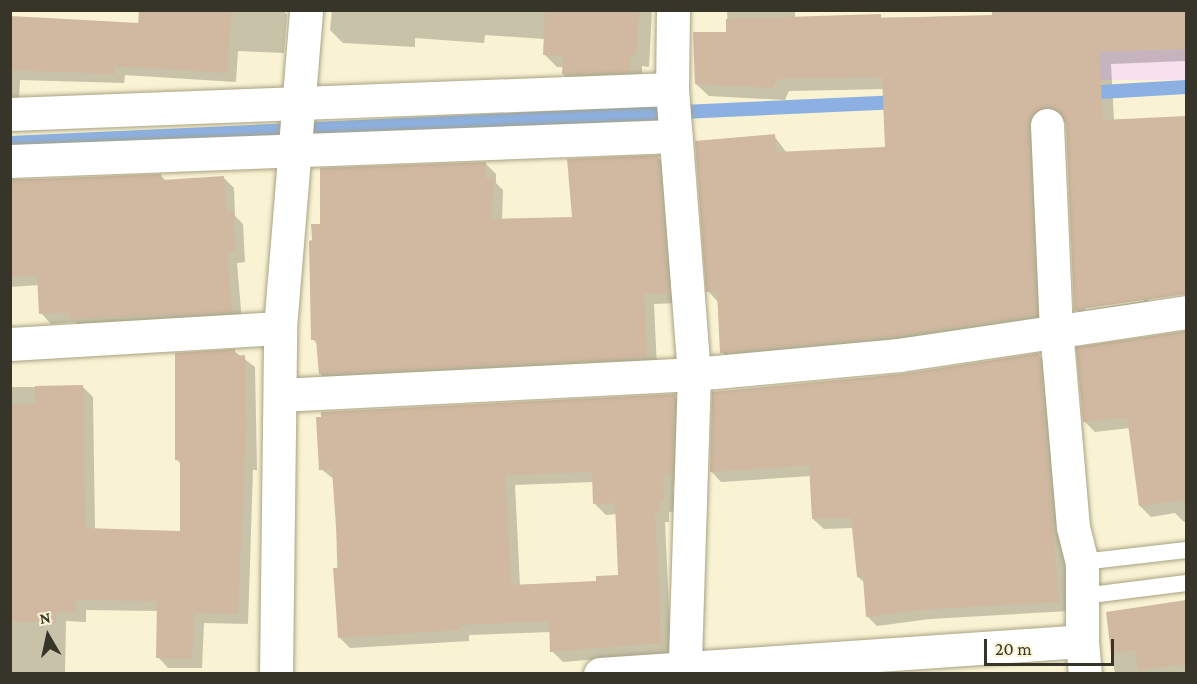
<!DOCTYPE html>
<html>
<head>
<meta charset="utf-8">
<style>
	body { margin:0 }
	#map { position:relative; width:1197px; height:684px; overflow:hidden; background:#f9f3d3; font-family:"Crimson Pro",serif }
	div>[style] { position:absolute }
	.industrial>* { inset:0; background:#f7e1ee; transform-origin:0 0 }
	.shadow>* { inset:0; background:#0003 }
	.stream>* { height:14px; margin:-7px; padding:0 7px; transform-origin:7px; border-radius:7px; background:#8cb0e1 }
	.building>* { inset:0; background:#d1b8a1 }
	.roads { filter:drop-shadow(0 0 2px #a8a284) drop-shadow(0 0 2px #a8a284) }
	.lane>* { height:16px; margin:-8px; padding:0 8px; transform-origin:8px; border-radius:8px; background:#fff }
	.street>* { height:33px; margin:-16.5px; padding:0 16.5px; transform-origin:16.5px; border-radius:16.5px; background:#fff }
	span { translate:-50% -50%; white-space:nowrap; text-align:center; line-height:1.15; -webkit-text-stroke:4.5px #f9f3d3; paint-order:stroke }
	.frame { position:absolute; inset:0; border:12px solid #373529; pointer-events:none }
	.north { position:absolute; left:18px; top:606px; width:60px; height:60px; -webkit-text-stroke:4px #f9f3d3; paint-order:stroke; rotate:351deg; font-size:16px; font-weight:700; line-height:24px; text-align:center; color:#373529 }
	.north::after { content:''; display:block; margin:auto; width:21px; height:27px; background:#373529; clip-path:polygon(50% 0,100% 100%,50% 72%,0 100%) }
	.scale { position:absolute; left:984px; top:639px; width:130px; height:27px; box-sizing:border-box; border:3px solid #373529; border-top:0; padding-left:8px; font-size:18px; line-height:21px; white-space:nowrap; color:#373529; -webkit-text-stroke:4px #f9f3d3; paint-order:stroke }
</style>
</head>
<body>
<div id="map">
	<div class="industrial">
		<div style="left:1073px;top:11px;width:113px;height:69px"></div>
	</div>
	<div class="shadow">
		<div style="clip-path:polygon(139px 10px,283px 10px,287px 15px,284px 53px,238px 51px,236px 82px,125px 75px,124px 83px,20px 80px,19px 99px,10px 98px,10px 18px,138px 25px)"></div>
		<div style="clip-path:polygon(332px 10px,652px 10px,649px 67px,642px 66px,642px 84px,576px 86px,563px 74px,564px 67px,557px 67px,544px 54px,545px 39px,485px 35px,484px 43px,415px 38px,415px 47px,343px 43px,330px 30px)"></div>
		<div style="clip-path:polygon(evenodd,727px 10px,795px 10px,795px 19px,992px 16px,992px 10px,1186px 10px,1186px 61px,1111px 64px,1114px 120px,1186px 117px,1186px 264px,1147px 266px,1149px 313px,1088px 322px,1075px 309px,1067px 124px,1059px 118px,1048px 328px,734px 365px,722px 352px,719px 303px,708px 291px,774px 136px,787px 153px,887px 148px,884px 89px,789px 91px,785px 100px,709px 96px,696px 84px,728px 33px,727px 10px,1144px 298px,1144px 301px,1085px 310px,1085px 307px,1144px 298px)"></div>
		<div style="clip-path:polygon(658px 157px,668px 168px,679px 303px,654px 304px,657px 368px,331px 384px,320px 374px,318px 345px,313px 339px,314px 242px,321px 225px,485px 163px,496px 174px,496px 183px,503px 190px,502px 220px,574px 218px)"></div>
		<div style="clip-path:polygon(161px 176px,166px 181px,223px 177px,234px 188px,235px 216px,243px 224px,245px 262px,237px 263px,242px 322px,82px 329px,75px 322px,51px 324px,41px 313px,39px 285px,10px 287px,10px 179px,85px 180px)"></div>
		<div style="clip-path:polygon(1186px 337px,1186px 522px,1184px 522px,1175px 513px,1151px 517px,1140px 506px,1130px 428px,1095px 432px,1084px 421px,1163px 340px)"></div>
		<div style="clip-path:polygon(234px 351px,255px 367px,257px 470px,253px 470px,248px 624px,204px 623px,202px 668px,168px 668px,158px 657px,158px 611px,86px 610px,86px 622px,66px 621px,65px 672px,10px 673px,10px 387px,83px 387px,93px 397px,95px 530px,182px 532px,181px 464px,176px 459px)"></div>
		<div style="clip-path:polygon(1039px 355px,1049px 365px,1069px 611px,930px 619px,877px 626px,867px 616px,865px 583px,858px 577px,854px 528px,824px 529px,813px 519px,811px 476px,721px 482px,711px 471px,901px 375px)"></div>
		<div style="clip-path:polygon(evenodd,674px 395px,685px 406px,683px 485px,673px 486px,675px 511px,669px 512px,669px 522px,665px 522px,671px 653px,563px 662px,552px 651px,551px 632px,469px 635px,469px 641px,350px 648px,339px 637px,335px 480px,321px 469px,674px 395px,594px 482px,595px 504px,606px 515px,617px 514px,620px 577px,597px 582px,520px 586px,515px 485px,594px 482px)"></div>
		<div style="clip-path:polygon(1107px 613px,1186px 617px,1186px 674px,1115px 674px)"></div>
	</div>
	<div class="stream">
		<div style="left:1084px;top:93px;width:102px;rotate:-3.4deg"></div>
		<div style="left:10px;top:143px;width:891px;rotate:-2.64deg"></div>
	</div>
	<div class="building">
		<div style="clip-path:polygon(140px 10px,231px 10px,227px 73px,115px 66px,115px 74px,10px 70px,10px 16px,139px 23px)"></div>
		<div style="clip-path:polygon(545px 10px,639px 10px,636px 55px,630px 54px,630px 72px,562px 74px,563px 56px,543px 55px)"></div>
		<div style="clip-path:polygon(993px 10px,1186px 10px,1186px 49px,1099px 52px,1103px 120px,1186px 116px,1186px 294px,1074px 310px,1066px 124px,1056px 109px,1046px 106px,1031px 116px,1028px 126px,1037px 315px,897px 336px,720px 353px,717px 291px,706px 292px,695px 141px,775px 134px,776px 152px,885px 147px,882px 77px,777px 79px,772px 88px,695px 84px,693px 32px,726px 32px,726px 19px,881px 14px,881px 18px,993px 15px)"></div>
		<div style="clip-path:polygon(658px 155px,669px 293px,644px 294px,647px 358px,319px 374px,316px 340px,311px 340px,309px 241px,312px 240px,311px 224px,320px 224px,320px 168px,486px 162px,485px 178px,493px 178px,492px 219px,572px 217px,567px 159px)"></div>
		<div style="clip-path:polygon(161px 174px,162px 180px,224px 176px,226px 212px,233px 212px,235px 252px,227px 253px,232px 312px,70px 319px,70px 312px,39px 314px,37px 275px,10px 276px,10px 180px)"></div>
		<div style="clip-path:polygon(1186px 331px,1186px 500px,1139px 506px,1127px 417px,1083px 422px,1076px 347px)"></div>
		<div style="clip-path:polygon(235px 349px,235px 356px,245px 355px,246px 426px,238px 614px,194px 613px,192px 659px,156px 658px,157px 601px,76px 600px,76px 613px,56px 612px,56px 623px,10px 621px,10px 405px,35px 404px,35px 386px,83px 385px,85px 528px,180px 531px,180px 460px,175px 460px,175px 353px)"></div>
		<div style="clip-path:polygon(1039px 353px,1059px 602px,919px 610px,866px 617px,863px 577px,857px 577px,851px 518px,812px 519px,809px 465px,710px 472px,712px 392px,901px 374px)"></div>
		<div style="clip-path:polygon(evenodd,675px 394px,672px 475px,663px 475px,664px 501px,658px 501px,659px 511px,655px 512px,661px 643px,550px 652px,549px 621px,459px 625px,459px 630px,338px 638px,333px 568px,339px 568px,332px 470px,319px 470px,316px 417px,321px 417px,321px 412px,675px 394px,592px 472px,593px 504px,615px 503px,618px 575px,596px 576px,596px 581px,511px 585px,505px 475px,592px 472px)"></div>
		<div style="clip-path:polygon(1186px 600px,1186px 664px,1138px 670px,1135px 650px,1111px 653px,1106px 612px)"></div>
	</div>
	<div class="roads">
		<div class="lane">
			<div style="left:1082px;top:562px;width:105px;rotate:-6.6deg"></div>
			<div style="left:1083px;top:596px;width:104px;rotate:-7.2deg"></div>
		</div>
		<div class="street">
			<div style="left:673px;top:10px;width:79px;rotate:90.7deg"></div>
			<div style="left:672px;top:89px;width:286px;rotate:85.6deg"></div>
			<div style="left:694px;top:374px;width:294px;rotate:91.8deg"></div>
			<div style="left:10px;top:114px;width:662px;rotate:-2.16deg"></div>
			<div style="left:1047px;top:125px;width:204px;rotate:87.5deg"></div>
			<div style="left:1056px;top:329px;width:199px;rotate:85.1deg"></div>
			<div style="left:1073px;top:527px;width:36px;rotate:76deg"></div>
			<div style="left:1082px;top:562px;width:79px;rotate:90deg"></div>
			<div style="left:10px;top:161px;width:666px;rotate:-2.15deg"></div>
			<div style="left:10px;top:344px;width:270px;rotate:-3.4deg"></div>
			<div style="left:281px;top:395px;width:414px;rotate:-2.9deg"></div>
			<div style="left:694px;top:374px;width:206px;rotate:-5.3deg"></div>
			<div style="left:899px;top:355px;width:290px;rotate:-8.5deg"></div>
			<div style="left:276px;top:674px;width:346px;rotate:-89.3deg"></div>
			<div style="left:280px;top:328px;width:319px;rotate:-85.3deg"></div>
			<div style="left:600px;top:674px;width:483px;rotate:-3.9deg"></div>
			<div style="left:1082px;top:641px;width:33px;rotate:85deg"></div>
		</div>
	</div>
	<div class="frame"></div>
	<div class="north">N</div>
	<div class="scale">20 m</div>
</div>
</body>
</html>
